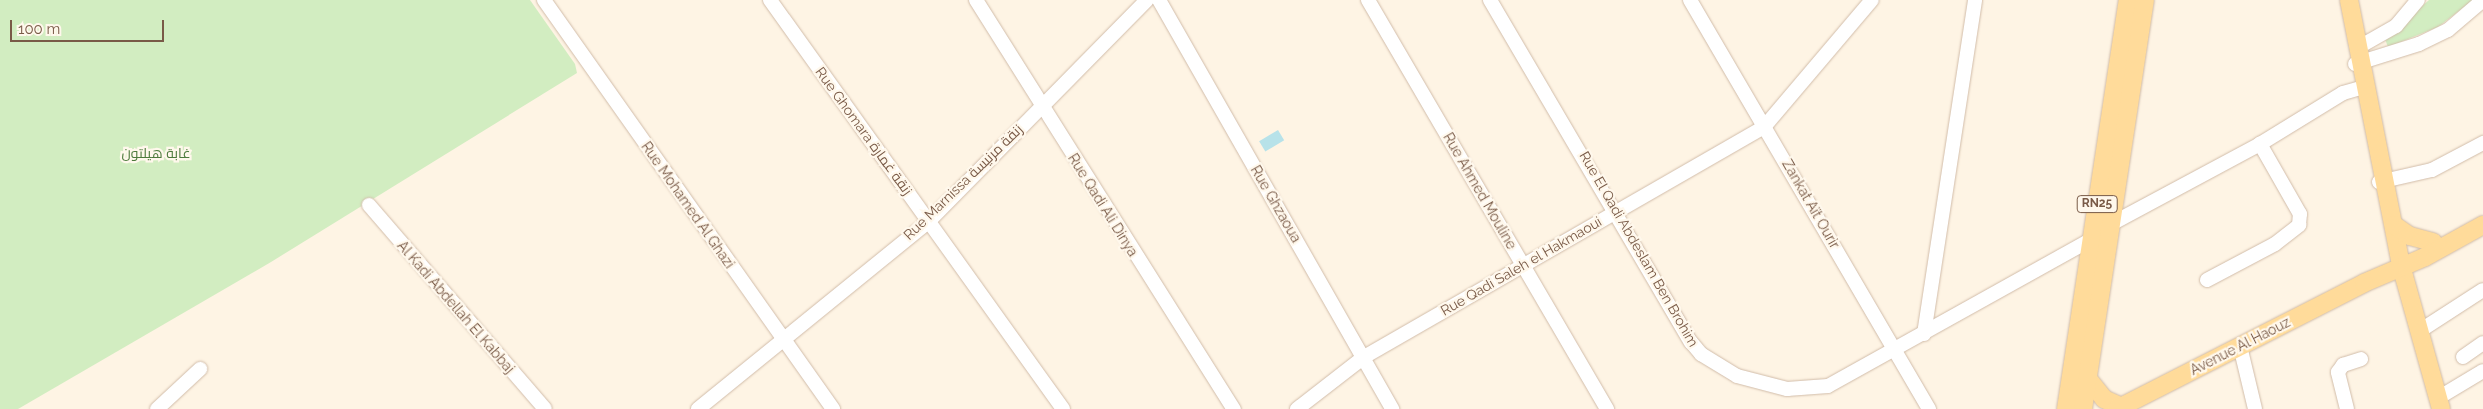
<!DOCTYPE html>
<html>
<head>
<meta charset="utf-8">
<style>
	body { margin:0 }
	#map { position:relative; width:2483px; height:409px; overflow:hidden; background:#fef4e4; font-family:Raleway,Cairo,sans-serif }
	div>[style] { position:absolute }
	.green>* { inset:0; background:#d2edc1 }
	.water>* { inset:0; background:#b7e2e9; transform-origin:0 0 }
	.roads { filter:drop-shadow(0 0 1px #d1bca9) drop-shadow(0 0 1px #d1bca9) }
	.minor>* { height:14px; margin:-7px; padding:0 7px; transform-origin:7px; border-radius:7px; background:#fff }
	.major>* { height:18px; margin:-9px; padding:0 9px; transform-origin:9px; border-radius:9px; background:#ffdb9a }
	span { translate:-50% -50%; white-space:nowrap; text-align:center; line-height:1.15; -webkit-text-stroke:4.5px #fff8ec; paint-order:stroke }
	.shield-label span { padding:1px 4px; background:#fff8ec; border:1px solid; border-radius:4px; -webkit-text-stroke-width:0 }
	.shield-label { font-size:12px; color:#795a47; font-weight:700 }
	.street-label { font-size:14px; color:#795a47 }
	.park-label { font-size:14px; color:#4d7a3c }
	.scale { position:absolute; left:10px; top:20px; width:154px; height:22px; box-sizing:border-box; border:2px solid #795a47; border-top:0; padding-left:6px; font-size:15px; line-height:18px; white-space:nowrap; color:#795a47; -webkit-text-stroke:4px #fff8ec; paint-order:stroke }
</style>
</head>
<body>
<div id="map">
	<div class="green">
		<div style="clip-path:polygon(0 0,530px 0,575px 64px,577px 73px,271px 262px,18px 409px,0 409px)"></div>
		<div style="clip-path:polygon(2429px 0,2473px 0,2438px 27px,2388px 47px,2385px 39px)"></div>
	</div>
	<div class="water">
		<div style="left:1278px;top:130px;width:12px;height:22px;rotate:59deg"></div>
	</div>
	<div class="roads">
		<div class="minor">
			<div style="left:544px;top:0;width:501px;rotate:54.75deg"></div>
			<div style="left:770px;top:0;width:503px;rotate:54.38deg"></div>
			<div style="left:976px;top:0;width:484px;rotate:57.8deg"></div>
			<div style="left:1159px;top:0;width:471px;rotate:60.3deg"></div>
			<div style="left:1368px;top:0;width:474px;rotate:59.7deg"></div>
			<div style="left:1490px;top:0;width:397px;rotate:59.6deg"></div>
			<div style="left:1691px;top:342px;width:16px;rotate:50deg"></div>
			<div style="left:1701px;top:354px;width:42px;rotate:31.4deg"></div>
			<div style="left:1737px;top:376px;width:52px;rotate:14.6deg"></div>
			<div style="left:1787px;top:389px;width:41px;rotate:-4.2deg"></div>
			<div style="left:1828px;top:386px;width:302px;rotate:-29.1deg"></div>
			<div style="left:1690px;top:0;width:474px;rotate:59.7deg"></div>
			<div style="left:2359px;top:47px;width:43px;rotate:-29.6deg"></div>
			<div style="left:2396px;top:26px;width:34px;rotate:-50deg"></div>
			<div style="left:2355px;top:64px;width:67px;rotate:-17.4deg"></div>
			<div style="left:2419px;top:44px;width:32px;rotate:-26deg"></div>
			<div style="left:2448px;top:30px;width:46px;rotate:-40.6deg"></div>
			<div style="left:2379px;top:182px;width:54px;rotate:-12.8deg"></div>
			<div style="left:2432px;top:170px;width:58px;rotate:-27.9deg"></div>
			<div style="left:369px;top:205px;width:269px;rotate:49.2deg"></div>
			<div style="left:2111px;top:224px;width:169px;rotate:-28.2deg"></div>
			<div style="left:2260px;top:144px;width:97px;rotate:-31.6deg"></div>
			<div style="left:2343px;top:93px;width:25px;rotate:-16deg"></div>
			<div style="left:2207px;top:280px;width:77px;rotate:-27.9deg"></div>
			<div style="left:2275px;top:244px;width:31px;rotate:-38deg"></div>
			<div style="left:2299px;top:225px;width:11px;rotate:-85deg"></div>
			<div style="left:2300px;top:214px;width:81px;rotate:-119.7deg"></div>
			<div style="left:2418px;top:332px;width:77px;rotate:-32.9deg"></div>
			<div style="left:1924px;top:334px;width:338px;rotate:-81.3deg"></div>
			<div style="left:2240px;top:346px;width:65px;rotate:76.6deg"></div>
			<div style="left:2463px;top:357px;width:24px;rotate:-35deg"></div>
			<div style="left:2438px;top:398px;width:52px;rotate:-31deg"></div>
			<div style="left:157px;top:409px;width:59px;rotate:-42.9deg"></div>
			<div style="left:698px;top:409px;width:298px;rotate:-39.1deg"></div>
			<div style="left:929px;top:221px;width:310px;rotate:-45.4deg"></div>
			<div style="left:1297px;top:409px;width:85px;rotate:-37.8deg"></div>
			<div style="left:1364px;top:357px;width:463px;rotate:-29.9deg"></div>
			<div style="left:1765px;top:126px;width:165px;rotate:-49.7deg"></div>
			<div style="left:2347px;top:409px;width:38px;rotate:-104deg"></div>
			<div style="left:2338px;top:372px;width:9px;rotate:-54deg"></div>
			<div style="left:2343px;top:365px;width:19px;rotate:-18deg"></div>
		</div>
		<div class="major">
			<div style="left:2349px;top:0;width:274px;rotate:78.9deg"></div>
			<div style="left:2402px;top:269px;width:145px;rotate:74.4deg"></div>
			<div style="left:2394px;top:225px;width:19px;rotate:35deg"></div>
			<div style="left:2410px;top:236px;width:24px;rotate:15deg"></div>
			<div style="left:2088px;top:379px;width:26px;rotate:51deg"></div>
			<div style="left:2104px;top:399px;width:20px;rotate:24deg"></div>
			<div style="left:2066px;top:409px;width:414px;rotate:-81.4deg"></div>
			<div style="left:2083px;top:409px;width:414px;rotate:-81.4deg"></div>
			<div style="left:2117px;top:409px;width:277px;rotate:-27deg"></div>
			<div style="left:2364px;top:283px;width:66px;rotate:-23.1deg"></div>
			<div style="left:2425px;top:257px;width:66px;rotate:-28.9deg"></div>
		</div>
	</div>
	<div class="shield-label">
		<span style="left:2097px;top:204px">RN25</span>
	</div>
	<div class="street-label">
		<span style="left:864px;top:131px;rotate:54deg">Rue Ghomara زنقة غمارة</span>
		<span style="left:963px;top:182px;rotate:-44deg">Rue Marnissa زنقة مرنيسة</span>
		<span style="left:1480px;top:191px;rotate:60deg">Rue Ahmed Mouline</span>
		<span style="left:1276px;top:204px;rotate:60deg">Rue Ghzaoua</span>
		<span style="left:1811px;top:204px;rotate:60deg">Zankat Aït Ourir</span>
		<span style="left:688px;top:205px;rotate:55deg">Rue Mohamed Al Ghazi</span>
		<span style="left:1103px;top:205px;rotate:58deg">Rue Qadi Ali Dinya</span>
		<span style="left:1639px;top:249px;rotate:60deg">Rue El Qadi Abdeslam Ben Brohim</span>
		<span style="left:1521px;top:266px;rotate:-30deg">Rue Qadi Saleh el Hakmaoui</span>
		<span style="left:456px;top:307px;rotate:49deg">Al Kadi Abdellah El Kabbaj</span>
		<span style="left:2240px;top:346px;rotate:-27deg">Avenue Al Haouz</span>
	</div>
	<div class="park-label">
		<span style="left:156px;top:153px">غابة هيلتون</span>
	</div>
	<div class="scale">100 m</div>
</div>
</body>
</html>
